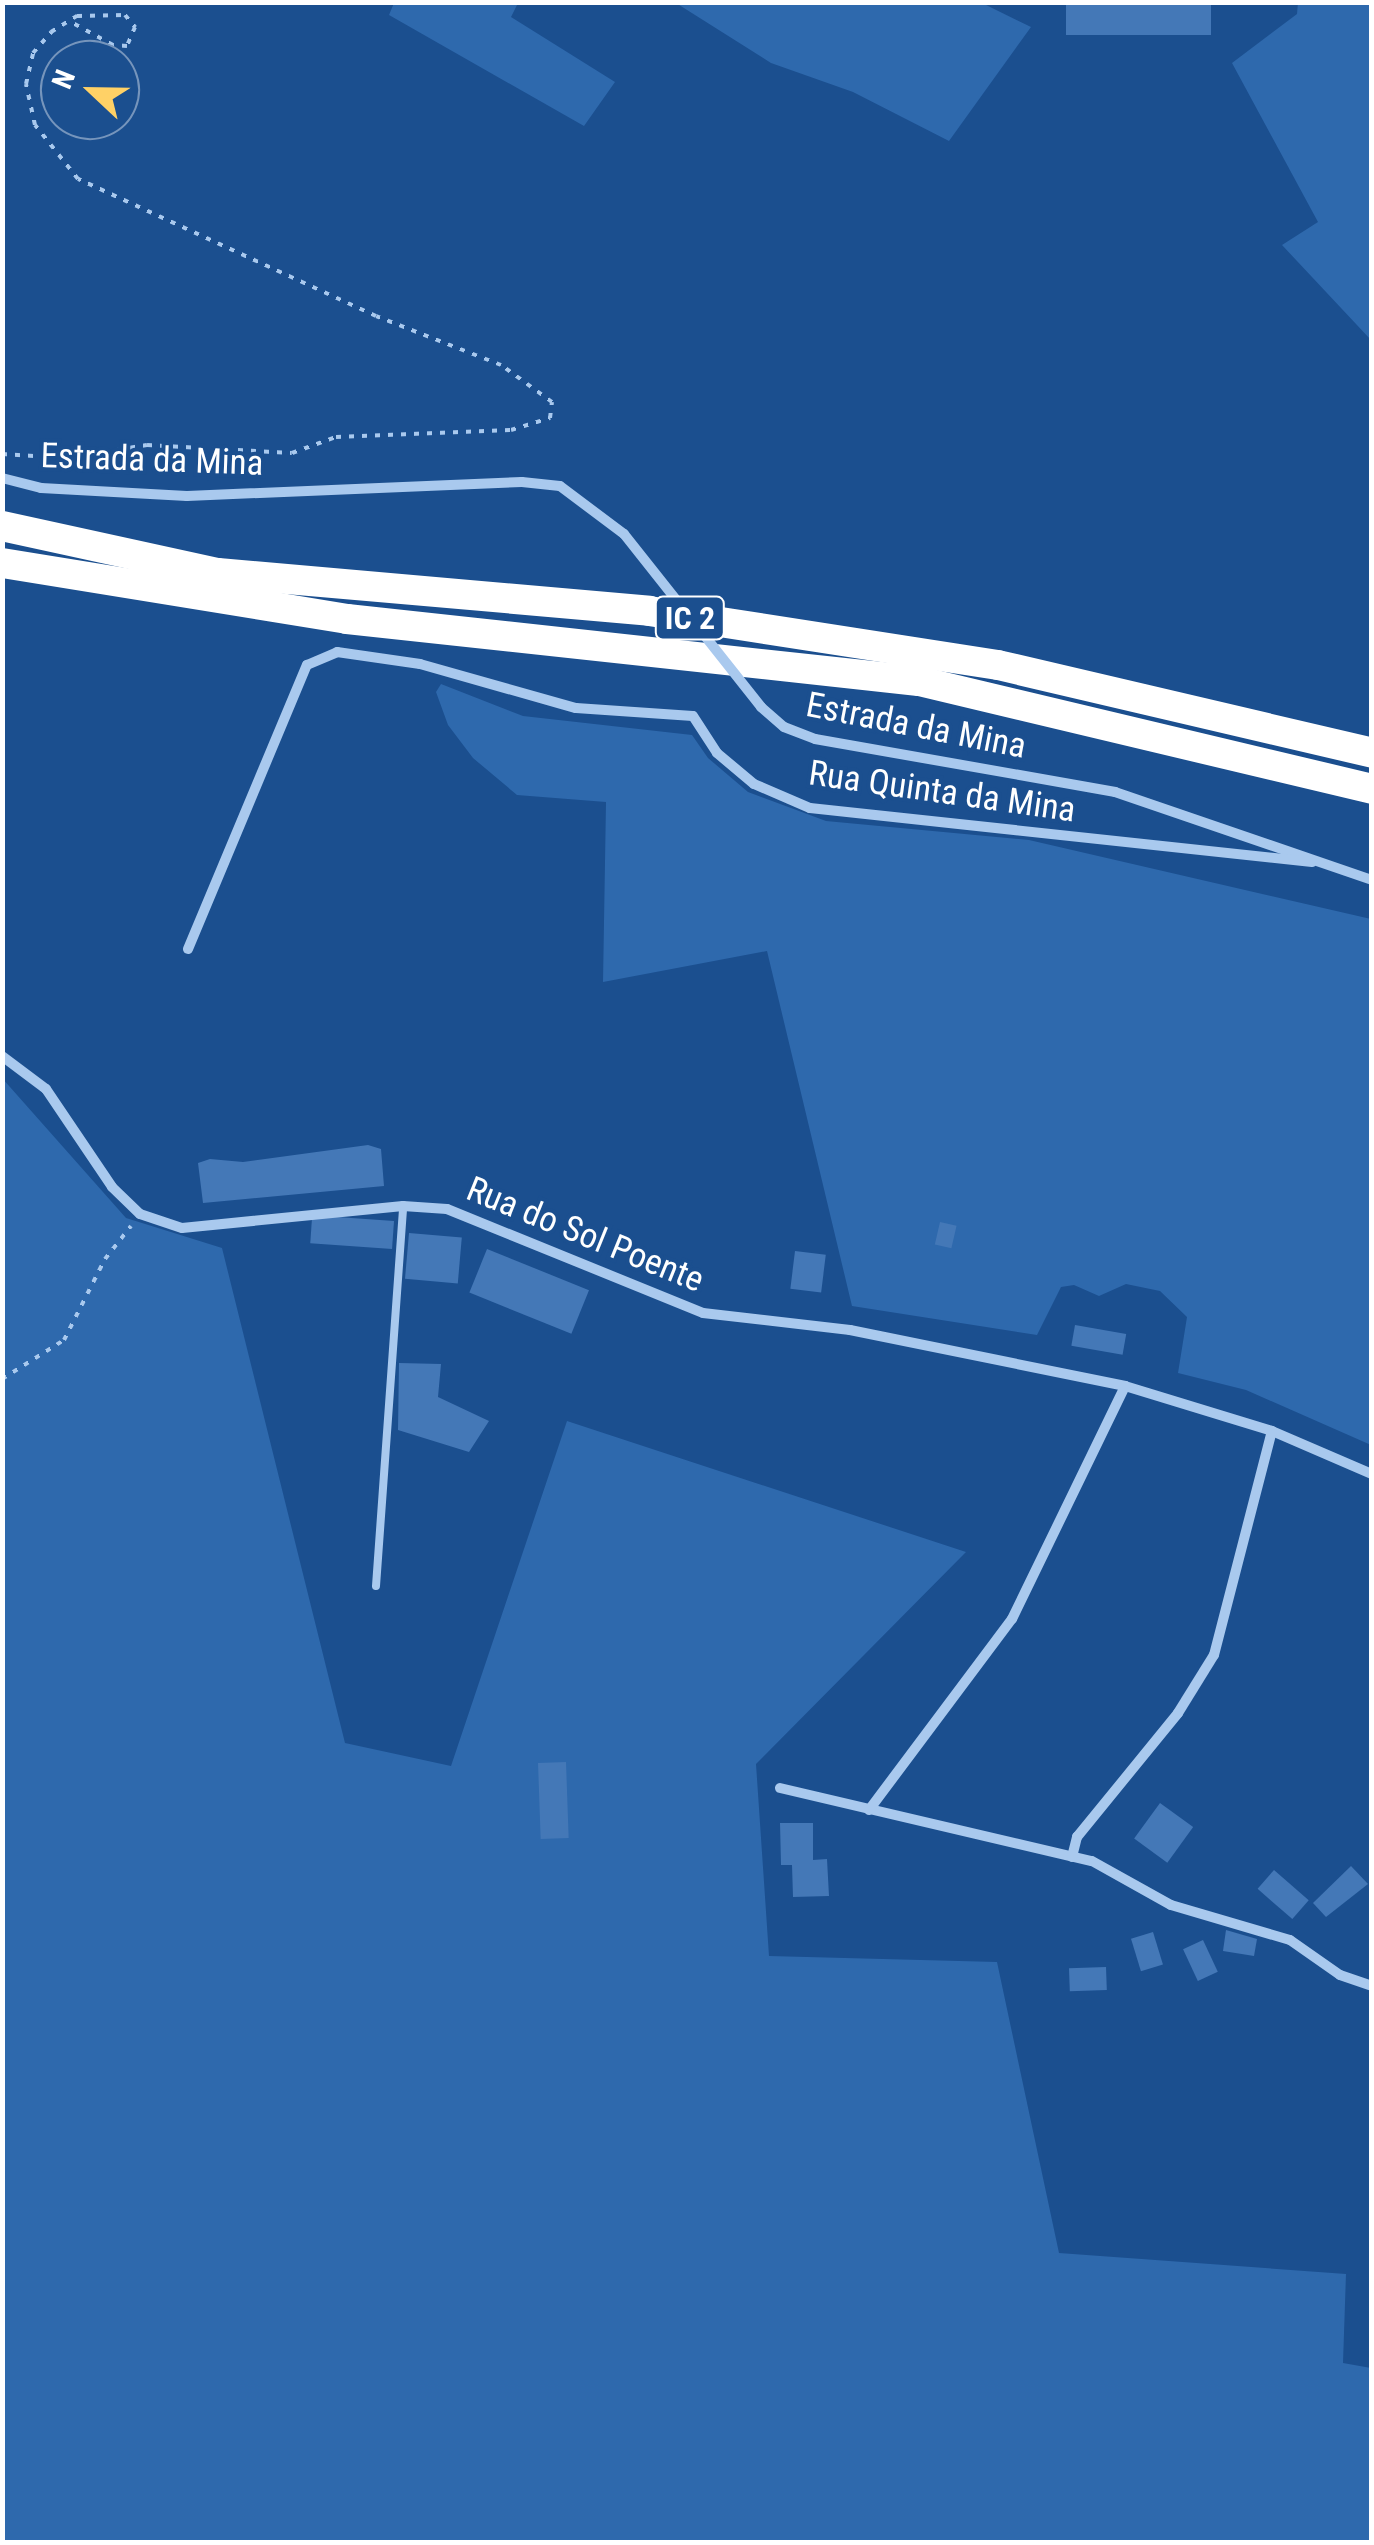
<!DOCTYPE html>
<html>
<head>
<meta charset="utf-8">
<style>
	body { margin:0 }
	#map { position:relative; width:1374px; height:2545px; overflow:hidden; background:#1b4f8f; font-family:"Roboto Condensed",sans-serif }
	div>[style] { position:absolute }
	.green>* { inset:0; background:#2e69ad }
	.building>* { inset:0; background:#4478b7; transform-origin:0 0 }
	.path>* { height:4px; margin-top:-2px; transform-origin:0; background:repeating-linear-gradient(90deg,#a9c9ee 0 5px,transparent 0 13px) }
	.lane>* { height:8px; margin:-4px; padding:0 4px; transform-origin:4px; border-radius:4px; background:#a9c9ee }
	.street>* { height:10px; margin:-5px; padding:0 5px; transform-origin:5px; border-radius:5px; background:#a9c9ee }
	.highway>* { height:30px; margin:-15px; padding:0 15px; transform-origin:15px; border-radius:15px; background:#fff }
	.street-bridge>* { height:10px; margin:-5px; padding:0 5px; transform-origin:5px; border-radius:5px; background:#a9c9ee }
	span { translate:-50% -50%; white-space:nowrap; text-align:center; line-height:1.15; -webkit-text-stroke:8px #1b4f8f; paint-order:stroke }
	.shield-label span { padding:2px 8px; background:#1b4f8f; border:2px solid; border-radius:8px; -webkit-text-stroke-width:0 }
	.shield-label { font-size:32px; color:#fff; font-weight:700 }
	.street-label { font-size:35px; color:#fff }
	.frame { position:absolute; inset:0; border:5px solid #fff; pointer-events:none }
	.north { position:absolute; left:40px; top:40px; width:100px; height:100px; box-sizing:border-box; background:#1b4f8f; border:2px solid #7695bc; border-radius:50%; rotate:292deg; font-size:28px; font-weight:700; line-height:40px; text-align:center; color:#fff }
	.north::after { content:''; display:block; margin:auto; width:35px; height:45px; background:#ffd166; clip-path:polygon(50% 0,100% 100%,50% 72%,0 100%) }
</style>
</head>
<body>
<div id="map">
	<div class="green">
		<div style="clip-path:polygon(1298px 2px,1371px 3px,1371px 340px,1282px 245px,1318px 222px,1232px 63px,1297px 14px)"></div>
		<div style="clip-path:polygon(394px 3px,518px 3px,511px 17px,615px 82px,584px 126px,389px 15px)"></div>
		<div style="clip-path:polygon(676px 3px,982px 3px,1031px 27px,949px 141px,853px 92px,771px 63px)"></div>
		<div style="clip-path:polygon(441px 684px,523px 716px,692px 735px,708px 758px,748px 792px,826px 821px,1029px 840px,1371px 919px,1371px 1445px,1246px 1390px,1178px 1373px,1187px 1317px,1160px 1291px,1126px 1284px,1099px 1296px,1074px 1285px,1061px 1287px,1037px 1335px,852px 1306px,767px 951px,603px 982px,606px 802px,517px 795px,473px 758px,448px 725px,436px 692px)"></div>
		<div style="clip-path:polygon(2px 1078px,126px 1218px,222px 1248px,345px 1743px,451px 1766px,567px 1421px,966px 1552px,756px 1764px,769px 1956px,997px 1962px,1059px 2253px,1346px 2274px,1343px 2363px,1371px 2368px,1371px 2542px,3px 2542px)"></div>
	</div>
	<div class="building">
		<div style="left:1066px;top:2px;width:145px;height:33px"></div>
		<div style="clip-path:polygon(368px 1145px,381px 1149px,384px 1186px,203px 1203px,198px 1163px,210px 1159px,243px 1162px)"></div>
		<div style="left:394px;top:1221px;width:28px;height:82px;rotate:94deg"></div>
		<div style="left:940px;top:1222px;width:17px;height:23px;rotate:13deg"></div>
		<div style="left:409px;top:1233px;width:53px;height:46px;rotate:5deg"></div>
		<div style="left:487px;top:1249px;width:110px;height:47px;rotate:22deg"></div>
		<div style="left:795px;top:1251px;width:31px;height:38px;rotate:7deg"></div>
		<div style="left:1075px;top:1325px;width:52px;height:21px;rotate:10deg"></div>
		<div style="clip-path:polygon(399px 1363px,441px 1364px,438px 1397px,489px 1421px,469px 1452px,398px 1430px)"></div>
		<div style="left:566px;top:1762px;width:76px;height:28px;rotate:88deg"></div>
		<div style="left:1160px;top:1803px;width:41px;height:44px;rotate:36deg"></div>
		<div style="clip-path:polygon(780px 1823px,813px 1823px,813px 1860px,827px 1859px,829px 1896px,793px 1897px,792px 1865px,781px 1865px)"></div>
		<div style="clip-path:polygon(1351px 1866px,1368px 1884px,1326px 1917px,1313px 1903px)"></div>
		<div style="left:1274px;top:1870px;width:46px;height:25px;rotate:41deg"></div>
		<div style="clip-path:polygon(1226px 1930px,1257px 1939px,1254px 1956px,1223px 1951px)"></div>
		<div style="left:1153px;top:1932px;width:34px;height:23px;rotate:73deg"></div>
		<div style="left:1203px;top:1940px;width:35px;height:22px;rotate:65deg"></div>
		<div style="left:1106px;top:1967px;width:23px;height:37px;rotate:88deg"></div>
	</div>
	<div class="path">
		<div style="left:2px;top:454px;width:64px;rotate:3.6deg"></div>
		<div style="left:66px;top:458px;width:82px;rotate:-9.1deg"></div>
		<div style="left:147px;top:445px;width:145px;rotate:3.2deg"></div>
		<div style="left:292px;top:453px;width:47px;rotate:-20deg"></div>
		<div style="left:336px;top:437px;width:175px;rotate:-2.3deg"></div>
		<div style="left:511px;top:430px;width:41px;rotate:-17.1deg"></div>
		<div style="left:550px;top:418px;width:16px;rotate:-83deg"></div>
		<div style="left:552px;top:402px;width:63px;rotate:-144deg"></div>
		<div style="left:501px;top:365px;width:134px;rotate:-158.6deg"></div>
		<div style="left:376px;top:316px;width:328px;rotate:-155.3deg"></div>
		<div style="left:78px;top:179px;width:69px;rotate:-128.5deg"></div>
		<div style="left:35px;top:125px;width:42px;rotate:-102.4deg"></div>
		<div style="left:26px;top:84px;width:32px;rotate:-77deg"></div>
		<div style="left:33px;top:53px;width:28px;rotate:-49deg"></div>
		<div style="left:51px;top:32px;width:31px;rotate:-32deg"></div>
		<div style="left:77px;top:16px;width:48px;rotate:-1.2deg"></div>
		<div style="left:125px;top:15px;width:16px;rotate:50deg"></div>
		<div style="left:135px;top:27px;width:21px;rotate:113deg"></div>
		<div style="left:127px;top:46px;width:14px;rotate:-176deg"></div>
		<div style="left:113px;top:45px;width:50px;rotate:-151.4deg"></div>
		<div style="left:2px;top:1379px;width:73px;rotate:-32.2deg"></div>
		<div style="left:64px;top:1340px;width:91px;rotate:-63.2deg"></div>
		<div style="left:105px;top:1259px;width:42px;rotate:-51.8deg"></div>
	</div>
	<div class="lane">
		<div style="left:376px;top:1586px;width:381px;rotate:-85.9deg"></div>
	</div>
	<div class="street">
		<div style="left:2px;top:478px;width:40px;rotate:14.4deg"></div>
		<div style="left:41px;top:488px;width:146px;rotate:3.1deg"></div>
		<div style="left:187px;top:496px;width:335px;rotate:-2.4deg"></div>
		<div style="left:522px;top:482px;width:38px;rotate:6deg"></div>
		<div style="left:560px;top:486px;width:80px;rotate:36.9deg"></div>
		<div style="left:761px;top:707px;width:30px;rotate:41deg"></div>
		<div style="left:784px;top:727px;width:33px;rotate:21deg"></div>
		<div style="left:815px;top:739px;width:305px;rotate:10deg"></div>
		<div style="left:1115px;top:792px;width:272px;rotate:18.9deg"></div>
		<div style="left:188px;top:949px;width:308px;rotate:-67.3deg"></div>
		<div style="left:307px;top:665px;width:33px;rotate:-23deg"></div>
		<div style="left:337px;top:652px;width:84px;rotate:8.2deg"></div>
		<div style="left:420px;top:664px;width:162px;rotate:15.8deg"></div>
		<div style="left:576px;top:708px;width:117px;rotate:3.9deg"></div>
		<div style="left:693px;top:716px;width:44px;rotate:57deg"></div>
		<div style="left:717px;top:753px;width:48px;rotate:40deg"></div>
		<div style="left:754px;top:784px;width:61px;rotate:23.2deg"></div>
		<div style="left:810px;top:808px;width:505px;rotate:6.14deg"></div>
		<div style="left:2px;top:1056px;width:55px;rotate:36.9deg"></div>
		<div style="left:46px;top:1089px;width:118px;rotate:56deg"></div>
		<div style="left:112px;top:1187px;width:39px;rotate:44deg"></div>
		<div style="left:140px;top:1214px;width:44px;rotate:18.4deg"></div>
		<div style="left:182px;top:1228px;width:222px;rotate:-5.7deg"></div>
		<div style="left:403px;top:1206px;width:44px;rotate:3.9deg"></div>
		<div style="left:447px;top:1209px;width:276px;rotate:22.1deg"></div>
		<div style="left:703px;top:1313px;width:148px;rotate:6.6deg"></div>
		<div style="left:850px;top:1330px;width:281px;rotate:11.5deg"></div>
		<div style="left:1125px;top:1386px;width:154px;rotate:17deg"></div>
		<div style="left:1272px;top:1431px;width:109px;rotate:23.3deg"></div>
		<div style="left:780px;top:1788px;width:320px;rotate:13.2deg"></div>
		<div style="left:1092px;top:1861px;width:90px;rotate:29.1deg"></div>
		<div style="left:1171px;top:1905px;width:124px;rotate:16.4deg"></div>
		<div style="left:1290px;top:1940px;width:61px;rotate:35deg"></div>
		<div style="left:1340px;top:1975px;width:34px;rotate:19deg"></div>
		<div style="left:869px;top:1810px;width:239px;rotate:-53.2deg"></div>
		<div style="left:1012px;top:1619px;width:259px;rotate:-64.1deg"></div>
		<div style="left:1072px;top:1857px;width:21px;rotate:-76deg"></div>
		<div style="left:1077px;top:1837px;width:160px;rotate:-50.8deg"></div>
		<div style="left:1178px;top:1713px;width:68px;rotate:-58.2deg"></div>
		<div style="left:1214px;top:1655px;width:231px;rotate:-75.5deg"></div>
	</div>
	<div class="highway">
		<div style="left:2px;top:526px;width:221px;rotate:12.3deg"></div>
		<div style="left:218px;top:573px;width:433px;rotate:5deg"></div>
		<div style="left:649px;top:611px;width:353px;rotate:8.8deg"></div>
		<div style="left:998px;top:665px;width:384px;rotate:13.2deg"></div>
		<div style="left:2px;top:563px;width:350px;rotate:9.2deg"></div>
		<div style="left:347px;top:619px;width:575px;rotate:6.19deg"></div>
		<div style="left:919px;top:681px;width:466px;rotate:13.4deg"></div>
	</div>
	<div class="street-bridge">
		<div style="left:624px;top:534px;width:221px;rotate:51.6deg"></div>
	</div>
	<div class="shield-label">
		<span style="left:690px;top:618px">IC 2</span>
	</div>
	<div class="street-label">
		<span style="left:152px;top:460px;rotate:2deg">Estrada da Mina</span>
		<span style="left:916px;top:726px;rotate:11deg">Estrada da Mina</span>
		<span style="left:942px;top:792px;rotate:8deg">Rua Quinta da Mina</span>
		<span style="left:585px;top:1235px;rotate:22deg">Rua do Sol Poente</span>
	</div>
	<div class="frame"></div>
	<div class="north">N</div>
</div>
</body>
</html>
